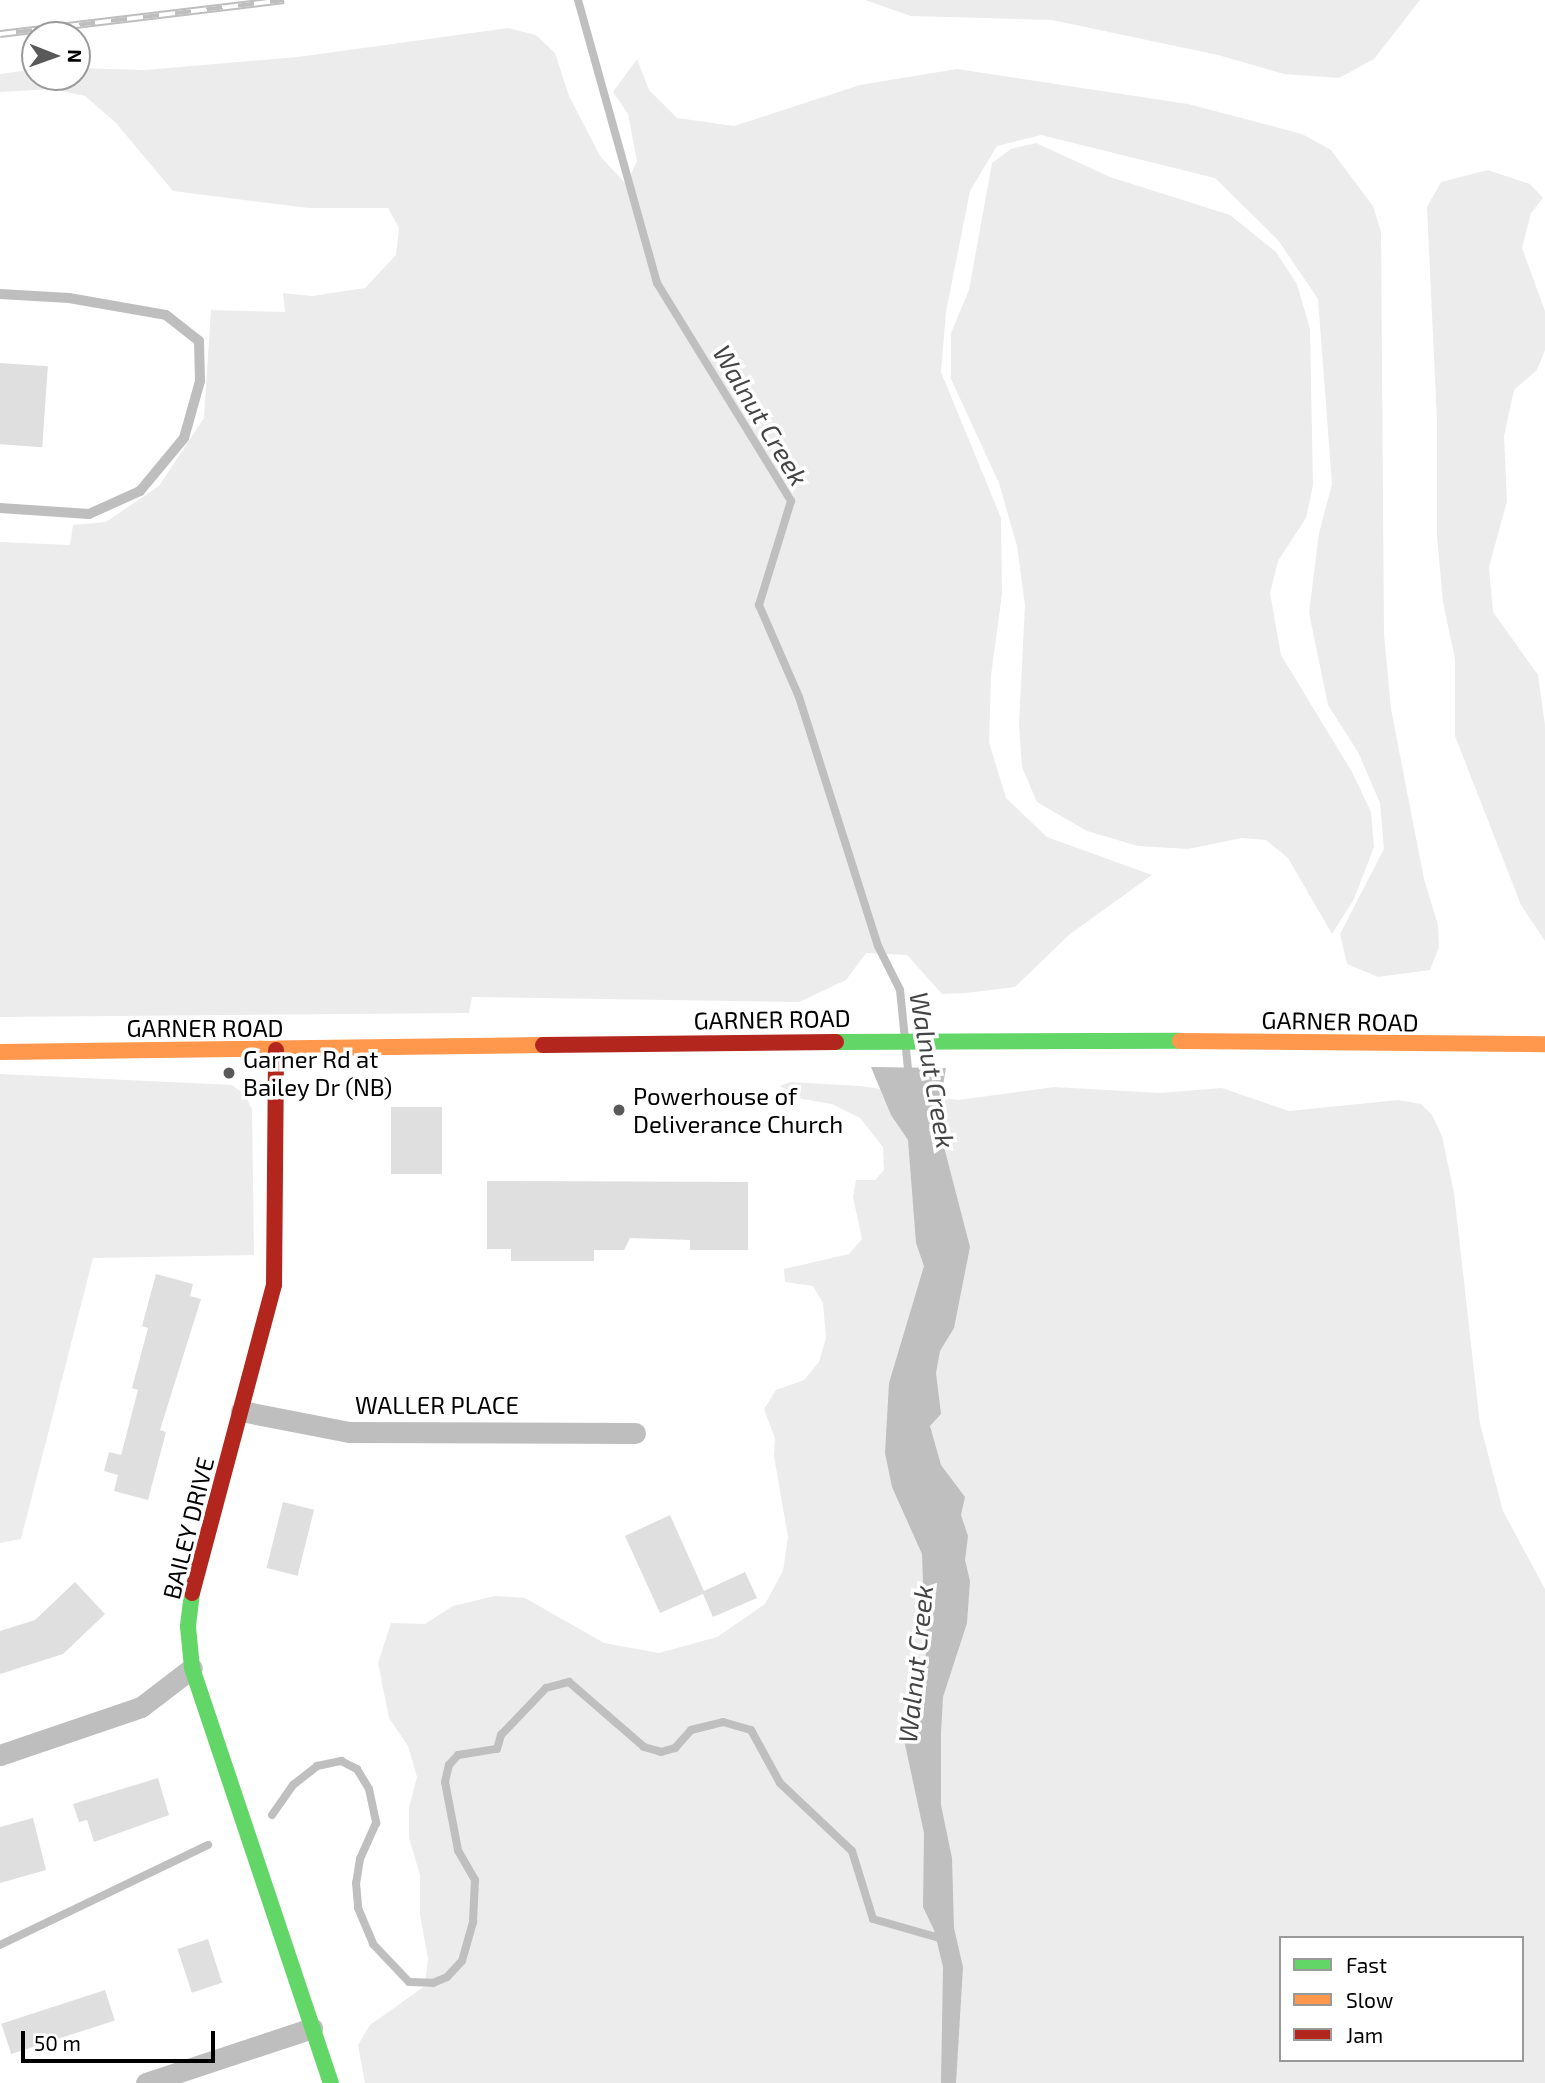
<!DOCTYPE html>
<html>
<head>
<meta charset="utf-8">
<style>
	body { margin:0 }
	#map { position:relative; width:1545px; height:2083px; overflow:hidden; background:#fff; font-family:"Exo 2",sans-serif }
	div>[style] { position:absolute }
	.green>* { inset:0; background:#ececec }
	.water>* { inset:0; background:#bfbfbf }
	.stream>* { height:8px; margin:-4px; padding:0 4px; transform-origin:4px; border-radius:4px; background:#bfbfbf }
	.building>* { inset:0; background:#dfdfdf; transform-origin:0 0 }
	.lane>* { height:10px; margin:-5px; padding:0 5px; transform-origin:5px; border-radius:5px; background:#bebebe }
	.street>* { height:21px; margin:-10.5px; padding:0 10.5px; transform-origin:10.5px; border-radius:10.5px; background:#bebebe }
	.fast>* { height:16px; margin:-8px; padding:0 8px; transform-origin:8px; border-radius:8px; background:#63d668 }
	.slow>* { height:16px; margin:-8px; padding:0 8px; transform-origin:8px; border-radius:8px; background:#ff974d }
	.jam>* { height:16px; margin:-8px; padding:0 8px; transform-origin:8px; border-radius:8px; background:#b3261e }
	.rail>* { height:8px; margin-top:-4px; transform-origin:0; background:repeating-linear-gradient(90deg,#fff 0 16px,#bebebe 0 32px); box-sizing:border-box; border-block:2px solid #bebebe }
	.dots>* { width:19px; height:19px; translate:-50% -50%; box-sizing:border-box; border:4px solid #fff; border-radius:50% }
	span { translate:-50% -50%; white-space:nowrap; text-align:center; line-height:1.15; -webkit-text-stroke:7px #fff; paint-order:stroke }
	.street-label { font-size:24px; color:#000 }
	.poi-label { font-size:24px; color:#000 }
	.left { translate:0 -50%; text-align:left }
	.water-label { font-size:26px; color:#444; font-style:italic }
	.legend { position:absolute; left:1279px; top:1936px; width:245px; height:126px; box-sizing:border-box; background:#fff; border:2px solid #999; margin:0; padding:9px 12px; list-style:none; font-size:21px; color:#000 }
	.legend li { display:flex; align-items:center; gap:14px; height:35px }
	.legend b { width:35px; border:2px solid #999 }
	.north { position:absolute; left:21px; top:21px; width:70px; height:70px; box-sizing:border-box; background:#fff; border:2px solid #999; border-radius:50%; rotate:91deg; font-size:19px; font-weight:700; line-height:28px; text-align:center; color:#000 }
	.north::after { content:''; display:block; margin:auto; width:24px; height:32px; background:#595959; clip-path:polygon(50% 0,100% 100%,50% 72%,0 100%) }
	.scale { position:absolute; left:21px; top:2031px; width:194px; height:32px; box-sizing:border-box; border:4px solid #000; border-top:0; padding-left:9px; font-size:21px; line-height:24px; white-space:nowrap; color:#000; -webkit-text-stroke:5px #fff; paint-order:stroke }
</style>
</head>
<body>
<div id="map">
	<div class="green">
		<div style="clip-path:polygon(865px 0,1420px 0,1374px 59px,1339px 78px,1284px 74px,1218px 55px,1052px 20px,911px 16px)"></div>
		<div style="clip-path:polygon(508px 28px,536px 35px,555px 53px,569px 96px,600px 156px,626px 184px,637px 161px,628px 114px,613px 92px,637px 59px,649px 90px,677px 118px,734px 126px,860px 85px,957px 69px,1188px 104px,1302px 134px,1331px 150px,1373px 206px,1381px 232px,1384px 634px,1391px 709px,1424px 879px,1438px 925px,1439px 947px,1430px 970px,1378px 977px,1347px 964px,1340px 934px,1384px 849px,1380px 803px,1358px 752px,1328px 705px,1309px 613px,1319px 533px,1332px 484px,1318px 299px,1278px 240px,1215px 178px,1041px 135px,997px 146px,970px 191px,946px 312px,941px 372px,1001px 518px,1002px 594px,991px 676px,989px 742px,1006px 798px,1047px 837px,1152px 875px,1070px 934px,1015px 987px,966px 993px,942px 994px,907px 955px,866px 953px,846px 980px,799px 1002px,472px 997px,469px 1013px,0 1017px,0 542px,70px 545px,73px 525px,106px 522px,159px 486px,204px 418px,211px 310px,285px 312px,283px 293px,312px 296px,365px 288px,396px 255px,399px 228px,388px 208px,309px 208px,173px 191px,116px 123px,85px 96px,52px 89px,0 92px,0 74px,35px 69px,35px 77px,77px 77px,77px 68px,145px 70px,298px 57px)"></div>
		<div style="clip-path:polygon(1036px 143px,1110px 177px,1230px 215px,1276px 252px,1297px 284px,1310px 329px,1313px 485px,1306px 518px,1278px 561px,1270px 593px,1281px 655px,1352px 772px,1371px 812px,1374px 847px,1354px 899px,1332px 934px,1288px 858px,1266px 840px,1242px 838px,1188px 849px,1138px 846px,1087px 831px,1037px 802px,1022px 767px,1019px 724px,1025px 605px,1017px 546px,999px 483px,951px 379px,951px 333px,969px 290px,992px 163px,1011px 149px)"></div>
		<div style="clip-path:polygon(1488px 170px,1530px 184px,1543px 198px,1531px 213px,1522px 248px,1545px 311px,1545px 350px,1537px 370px,1514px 390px,1504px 436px,1507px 501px,1489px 567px,1493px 612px,1538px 675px,1545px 725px,1545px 941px,1521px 905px,1455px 736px,1455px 659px,1443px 602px,1437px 537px,1437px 421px,1427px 207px,1441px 182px)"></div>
		<div style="clip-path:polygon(0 1074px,232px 1085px,245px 1095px,252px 1109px,254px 1255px,93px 1258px,21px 1539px,0 1543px)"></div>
		<div style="clip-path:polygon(evenodd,790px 1082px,860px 1086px,958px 1100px,1054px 1087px,1160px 1093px,1222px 1088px,1289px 1111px,1398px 1100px,1421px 1104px,1432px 1115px,1442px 1136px,1454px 1193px,1480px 1424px,1503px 1511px,1545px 1589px,1545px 2083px,365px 2083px,358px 2045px,370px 2025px,425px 1986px,428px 1958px,420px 1915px,420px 1875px,409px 1838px,409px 1808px,417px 1777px,408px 1746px,389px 1718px,378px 1663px,391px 1623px,425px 1624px,453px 1606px,495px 1596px,525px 1598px,604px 1643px,659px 1653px,717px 1637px,765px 1604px,783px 1571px,788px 1537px,774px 1456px,775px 1438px,764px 1409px,776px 1390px,804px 1380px,819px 1362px,826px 1338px,823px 1303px,813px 1286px,785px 1282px,784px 1269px,849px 1254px,862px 1239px,853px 1197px,856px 1180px,875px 1180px,884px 1170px,883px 1147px,860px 1118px,832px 1104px,802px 1099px,780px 1086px,790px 1082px,1281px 1938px,1522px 1938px,1522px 2060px,1281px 2060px,1281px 1938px)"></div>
	</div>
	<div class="water">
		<div style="clip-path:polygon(871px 1067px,946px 1068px,937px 1120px,970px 1247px,954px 1328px,940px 1351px,936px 1373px,941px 1414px,930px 1426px,941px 1465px,965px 1497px,961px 1515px,968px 1536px,965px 1560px,970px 1581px,967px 1623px,943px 1697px,941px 1733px,941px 1805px,952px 1858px,954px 1928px,963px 1967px,956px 2083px,941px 2083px,943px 1967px,934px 1930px,923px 1907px,924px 1833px,903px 1735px,926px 1661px,922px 1554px,892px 1487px,885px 1453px,889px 1383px,924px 1266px,916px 1243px,908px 1140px,891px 1115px)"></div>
	</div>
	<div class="stream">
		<div style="left:578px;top:0;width:294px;rotate:74.4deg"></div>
		<div style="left:657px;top:283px;width:256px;rotate:58.4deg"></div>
		<div style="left:791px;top:501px;width:109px;rotate:107.1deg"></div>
		<div style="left:759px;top:605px;width:100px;rotate:66.5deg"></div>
		<div style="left:799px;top:697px;width:261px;rotate:72.4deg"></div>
		<div style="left:878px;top:946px;width:49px;rotate:63.4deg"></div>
		<div style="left:900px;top:990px;width:88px;rotate:84.2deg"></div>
		<div style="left:272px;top:1815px;width:37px;rotate:-55deg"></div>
		<div style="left:293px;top:1785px;width:31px;rotate:-38deg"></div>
		<div style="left:317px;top:1766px;width:25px;rotate:-12deg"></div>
		<div style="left:341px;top:1761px;width:18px;rotate:27deg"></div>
		<div style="left:357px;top:1769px;width:23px;rotate:59deg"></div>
		<div style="left:369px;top:1789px;width:35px;rotate:78deg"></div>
		<div style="left:376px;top:1823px;width:39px;rotate:114deg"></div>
		<div style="left:360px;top:1859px;width:24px;rotate:99deg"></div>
		<div style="left:356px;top:1883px;width:25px;rotate:85deg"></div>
		<div style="left:358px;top:1908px;width:39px;rotate:67deg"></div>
		<div style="left:373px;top:1944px;width:52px;rotate:46.5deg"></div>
		<div style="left:409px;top:1982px;width:24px;rotate:2deg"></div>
		<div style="left:433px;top:1983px;width:15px;rotate:-23deg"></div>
		<div style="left:447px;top:1977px;width:22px;rotate:-47deg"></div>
		<div style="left:462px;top:1961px;width:41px;rotate:-74.2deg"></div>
		<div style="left:473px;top:1922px;width:42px;rotate:-87.3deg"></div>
		<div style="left:475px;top:1880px;width:34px;rotate:-120deg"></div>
		<div style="left:458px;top:1850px;width:69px;rotate:-100.8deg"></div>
		<div style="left:445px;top:1782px;width:17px;rotate:-77deg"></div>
		<div style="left:449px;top:1765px;width:13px;rotate:-48deg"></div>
		<div style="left:458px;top:1755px;width:39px;rotate:-9deg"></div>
		<div style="left:497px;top:1749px;width:15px;rotate:-74deg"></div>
		<div style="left:501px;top:1735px;width:65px;rotate:-46.2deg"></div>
		<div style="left:546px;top:1688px;width:24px;rotate:-15deg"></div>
		<div style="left:569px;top:1682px;width:99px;rotate:40.9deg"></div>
		<div style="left:644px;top:1747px;width:18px;rotate:16deg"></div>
		<div style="left:661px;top:1752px;width:15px;rotate:-16deg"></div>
		<div style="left:675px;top:1748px;width:24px;rotate:-48deg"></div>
		<div style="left:691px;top:1730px;width:33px;rotate:-14deg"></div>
		<div style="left:723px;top:1722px;width:29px;rotate:16deg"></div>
		<div style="left:751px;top:1730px;width:60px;rotate:61.3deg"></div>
		<div style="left:780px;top:1783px;width:99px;rotate:43.4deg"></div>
		<div style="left:852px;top:1851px;width:71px;rotate:72.8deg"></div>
		<div style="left:873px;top:1919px;width:76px;rotate:16deg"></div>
		<div style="left:0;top:1945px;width:231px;rotate:-25.7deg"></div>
	</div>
	<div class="building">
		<div style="left:0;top:363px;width:48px;height:81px;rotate:4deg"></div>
		<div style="left:391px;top:1107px;width:51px;height:67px"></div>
		<div style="clip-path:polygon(487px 1181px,748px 1182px,748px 1250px,690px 1250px,690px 1240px,630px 1238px,624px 1250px,594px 1250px,594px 1261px,511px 1261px,511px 1249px,487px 1249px)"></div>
		<div style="clip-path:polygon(156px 1274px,193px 1284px,190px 1296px,201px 1299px,160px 1430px,166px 1432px,148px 1500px,114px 1491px,118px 1475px,104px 1471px,109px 1452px,121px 1455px,138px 1390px,132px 1388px,148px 1328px,142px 1326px)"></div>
		<div style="left:283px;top:1502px;width:32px;height:68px;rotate:14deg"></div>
		<div style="clip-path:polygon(670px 1515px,704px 1591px,745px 1572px,757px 1598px,713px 1617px,703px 1594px,660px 1613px,625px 1536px)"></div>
		<div style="clip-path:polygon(75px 1582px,105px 1614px,63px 1654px,0 1674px,0 1631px,35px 1620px)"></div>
		<div style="clip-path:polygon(158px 1778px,169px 1815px,94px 1842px,87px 1820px,79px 1822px,73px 1804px)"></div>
		<div style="clip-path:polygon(33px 1818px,46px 1870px,0 1883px,0 1827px)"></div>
		<div style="left:208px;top:1939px;width:46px;height:32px;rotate:72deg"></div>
		<div style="left:105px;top:1990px;width:32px;height:109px;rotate:72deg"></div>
	</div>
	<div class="lane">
		<div style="left:0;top:294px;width:69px;rotate:3.3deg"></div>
		<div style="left:69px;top:298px;width:98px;rotate:9.9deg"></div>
		<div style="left:166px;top:315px;width:42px;rotate:38.2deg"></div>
		<div style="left:199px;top:341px;width:40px;rotate:88.6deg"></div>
		<div style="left:200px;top:381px;width:59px;rotate:105.7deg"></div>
		<div style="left:184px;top:438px;width:69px;rotate:129.7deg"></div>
		<div style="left:140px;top:491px;width:56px;rotate:155.7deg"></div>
		<div style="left:89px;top:514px;width:89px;rotate:-176.1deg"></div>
	</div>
	<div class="street">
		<div style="left:241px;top:1411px;width:110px;rotate:11deg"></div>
		<div style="left:349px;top:1432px;width:286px;rotate:0.2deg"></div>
		<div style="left:0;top:1755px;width:149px;rotate:-18.8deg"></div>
		<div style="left:141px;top:1707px;width:64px;rotate:-37.4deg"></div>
		<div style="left:146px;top:2083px;width:175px;rotate:-18.3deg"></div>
	</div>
	<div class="fast">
		<div style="left:836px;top:1042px;width:344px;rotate:-0.2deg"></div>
		<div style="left:192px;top:1593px;width:34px;rotate:97deg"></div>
		<div style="left:188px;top:1627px;width:41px;rotate:84.4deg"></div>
		<div style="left:192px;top:1668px;width:438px;rotate:71.5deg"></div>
	</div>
	<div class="slow">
		<div style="left:1180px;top:1041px;width:365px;rotate:0.5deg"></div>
		<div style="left:0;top:1052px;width:543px;rotate:-0.74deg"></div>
	</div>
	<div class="jam">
		<div style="left:543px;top:1045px;width:293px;rotate:-0.6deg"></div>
		<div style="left:192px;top:1593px;width:319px;rotate:-75.1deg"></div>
		<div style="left:274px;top:1285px;width:235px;rotate:-89.5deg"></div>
	</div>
	<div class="rail">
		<div style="left:0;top:34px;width:286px;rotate:-6.8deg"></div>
	</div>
	<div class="dots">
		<div style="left:229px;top:1073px;background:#595959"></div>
		<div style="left:619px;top:1110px;background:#595959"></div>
	</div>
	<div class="street-label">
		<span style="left:772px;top:1019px;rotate:-1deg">GARNER ROAD</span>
		<span style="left:1340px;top:1021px;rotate:1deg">GARNER ROAD</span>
		<span style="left:205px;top:1028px">GARNER ROAD</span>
		<span style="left:437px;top:1405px">WALLER PLACE</span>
		<span style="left:188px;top:1528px;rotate:-76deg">BAILEY DRIVE</span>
	</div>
	<div class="poi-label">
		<span class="left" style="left:243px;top:1073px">Garner Rd at<br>Bailey Dr (NB)</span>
		<span class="left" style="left:633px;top:1110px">Powerhouse of<br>Deliverance Church</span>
	</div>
	<div class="water-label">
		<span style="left:761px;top:415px;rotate:59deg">Walnut Creek</span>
		<span style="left:933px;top:1070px;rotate:80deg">Walnut Creek</span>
		<span style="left:915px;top:1664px;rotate:-84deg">Walnut Creek</span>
	</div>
	<ul class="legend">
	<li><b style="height:9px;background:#63d668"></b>Fast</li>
	<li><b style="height:9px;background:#ff974d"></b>Slow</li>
	<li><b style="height:9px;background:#b3261e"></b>Jam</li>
	</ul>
	<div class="north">N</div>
	<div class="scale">50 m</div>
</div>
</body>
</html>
